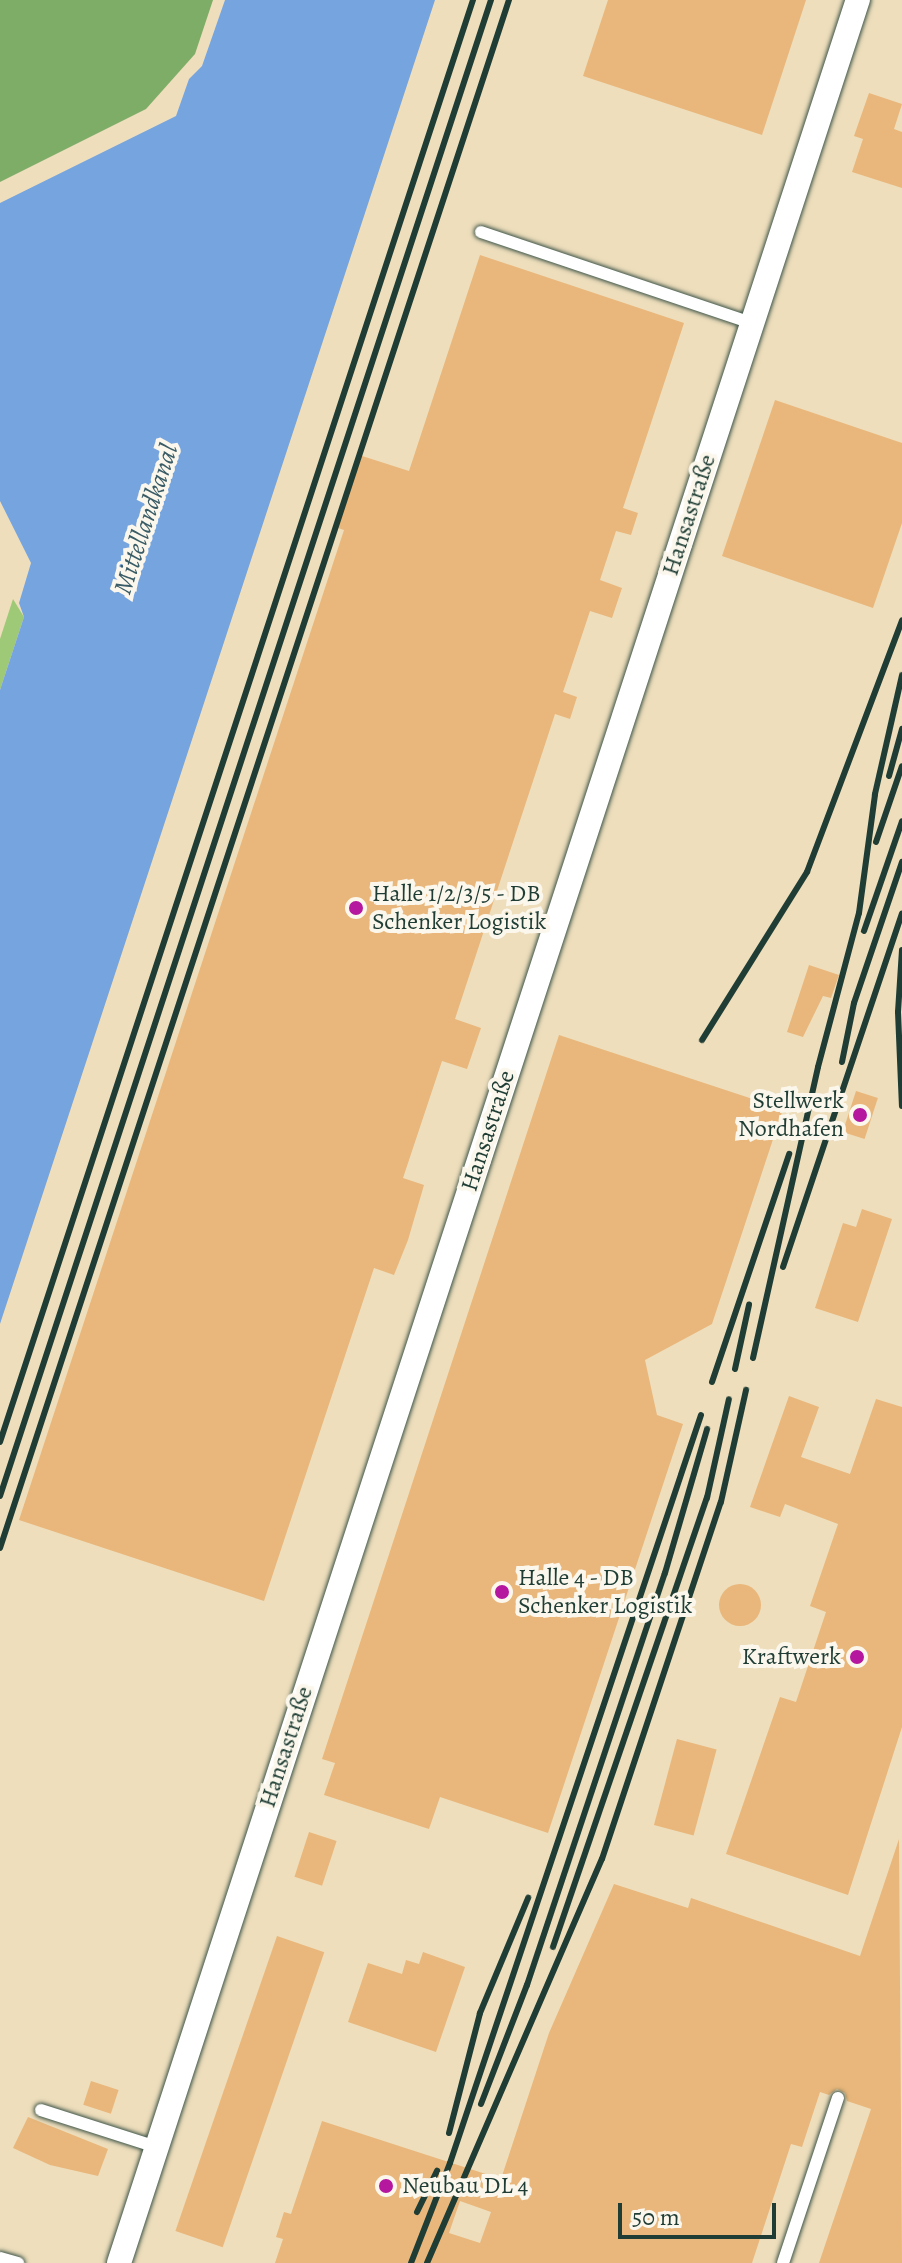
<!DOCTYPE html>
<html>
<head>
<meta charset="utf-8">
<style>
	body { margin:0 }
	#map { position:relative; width:902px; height:2263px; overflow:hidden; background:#eedebc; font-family:Alegreya,serif }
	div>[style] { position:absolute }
	.green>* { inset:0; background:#9ec976 }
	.forest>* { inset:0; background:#7ead67 }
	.water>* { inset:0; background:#75a4df }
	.building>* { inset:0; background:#e9b77b; transform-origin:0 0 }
	.round { border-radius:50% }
	.roads { filter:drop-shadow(0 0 2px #3e5548) drop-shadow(0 0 2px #3e5548) }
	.service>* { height:12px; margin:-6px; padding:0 6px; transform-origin:6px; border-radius:6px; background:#fff }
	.minor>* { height:24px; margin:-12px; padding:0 12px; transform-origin:12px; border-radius:12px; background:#fff }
	.rail>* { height:6px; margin:-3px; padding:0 3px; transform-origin:3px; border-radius:3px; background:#1f3d34 }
	.dots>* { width:22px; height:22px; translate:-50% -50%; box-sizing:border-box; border:4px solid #fbf7ec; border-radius:50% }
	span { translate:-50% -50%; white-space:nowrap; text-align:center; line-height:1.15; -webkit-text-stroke:8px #fbf7ec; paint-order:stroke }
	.street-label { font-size:24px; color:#1f3d34 }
	.poi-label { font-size:24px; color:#1f3d34 }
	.left { translate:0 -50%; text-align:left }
	.right { translate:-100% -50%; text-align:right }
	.water-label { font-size:26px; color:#395c67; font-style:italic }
	.scale { position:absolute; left:618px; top:2203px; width:158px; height:36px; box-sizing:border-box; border:4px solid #1f3d34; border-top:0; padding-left:10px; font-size:24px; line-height:28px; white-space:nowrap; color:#1f3d34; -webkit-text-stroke:6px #fbf7ec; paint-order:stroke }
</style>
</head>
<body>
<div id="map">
	<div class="green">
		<div style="clip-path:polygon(13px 599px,24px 617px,0 690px,0 639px)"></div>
	</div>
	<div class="forest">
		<div style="clip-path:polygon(0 0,213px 0,195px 54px,146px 109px,0 182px)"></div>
	</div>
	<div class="water">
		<div style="clip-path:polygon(225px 0,435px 0,0 1324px,0 690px,24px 617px,19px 603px,31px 563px,0 501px,0 203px,176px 116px,189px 79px,202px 66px)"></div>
	</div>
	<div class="building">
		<div style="clip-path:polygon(608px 0,806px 0,762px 135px,583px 76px)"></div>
		<div style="clip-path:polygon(869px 93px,902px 104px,894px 129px,902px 132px,902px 188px,852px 172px,863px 139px,854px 136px)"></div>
		<div style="clip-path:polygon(480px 255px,684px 323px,623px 508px,638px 513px,631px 535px,616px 531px,600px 580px,622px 588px,612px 618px,590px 611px,563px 692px,577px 697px,570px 719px,555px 714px,455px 1019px,481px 1028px,467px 1069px,442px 1061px,403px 1178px,424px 1185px,408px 1240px,394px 1275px,374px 1268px,264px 1601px,19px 1520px,344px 530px,335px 527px,359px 455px,409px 471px)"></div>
		<div style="clip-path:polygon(775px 400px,902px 443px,902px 523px,873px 608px,722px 556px)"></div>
		<div style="clip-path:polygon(809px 965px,839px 975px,831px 998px,823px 996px,803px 1037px,787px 1032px)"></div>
		<div style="clip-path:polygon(559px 1035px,783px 1109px,712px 1324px,645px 1360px,657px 1415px,683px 1424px,548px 1833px,440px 1797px,429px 1829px,324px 1795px,335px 1763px,322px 1759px)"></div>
		<div style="left:856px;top:1091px;width:23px;height:43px;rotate:18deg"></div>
		<div style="clip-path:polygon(862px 1209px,892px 1219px,858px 1322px,815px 1308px,843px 1223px,856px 1227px)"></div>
		<div style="clip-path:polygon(789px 1396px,819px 1407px,801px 1457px,850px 1474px,876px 1399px,902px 1407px,902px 1727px,848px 1895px,726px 1854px,780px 1697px,796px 1702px,826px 1612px,810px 1606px,838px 1524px,785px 1504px,780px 1517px,750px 1507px)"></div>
		<div class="round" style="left:719px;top:1584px;width:42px;height:42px"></div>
		<div style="left:677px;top:1739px;width:41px;height:89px;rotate:15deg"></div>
		<div style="left:309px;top:1832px;width:29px;height:47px;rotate:18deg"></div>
		<div style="clip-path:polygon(evenodd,899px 1839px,902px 2263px,819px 2263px,871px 2109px,847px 2101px,845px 2093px,837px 2089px,829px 2095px,820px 2092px,802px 2147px,791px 2144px,752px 2263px,275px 2263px,283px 2239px,276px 2237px,284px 2212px,291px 2214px,322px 2121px,501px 2179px,549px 2033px,614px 1884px,688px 1908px,691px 1898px,860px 1956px,899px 1839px,460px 2201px,491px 2212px,480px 2243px,449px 2233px,460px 2201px)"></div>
		<div style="left:277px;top:1936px;width:50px;height:312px;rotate:19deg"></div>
		<div style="clip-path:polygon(423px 1952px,465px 1967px,436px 2052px,348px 2022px,368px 1963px,402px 1974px,406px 1960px,419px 1964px)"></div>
		<div style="left:91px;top:2081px;width:29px;height:25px;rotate:18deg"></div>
		<div style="clip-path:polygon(28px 2117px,108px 2149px,98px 2176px,50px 2165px,13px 2148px)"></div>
	</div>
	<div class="roads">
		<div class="service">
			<div style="left:481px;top:232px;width:286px;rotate:18.6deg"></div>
			<div style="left:41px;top:2110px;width:121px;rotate:17.8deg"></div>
			<div style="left:0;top:2258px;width:19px;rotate:16deg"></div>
			<div style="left:783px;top:2263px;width:174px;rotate:-71.6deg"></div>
		</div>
		<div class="minor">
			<div style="left:119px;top:2263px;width:2381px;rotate:-71.92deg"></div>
		</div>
	</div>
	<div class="rail">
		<div style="left:889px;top:776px;width:49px;rotate:-74.5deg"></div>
		<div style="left:876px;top:842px;width:80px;rotate:-71.1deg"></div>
		<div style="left:864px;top:931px;width:116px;rotate:-70.9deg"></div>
		<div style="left:902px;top:950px;width:62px;rotate:93.7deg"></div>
		<div style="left:898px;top:1012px;width:94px;rotate:87.6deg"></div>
		<div style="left:702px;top:1040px;width:198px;rotate:-58deg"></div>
		<div style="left:807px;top:872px;width:269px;rotate:-69.3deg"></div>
		<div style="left:842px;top:1062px;width:60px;rotate:-78.5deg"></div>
		<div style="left:854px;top:1003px;width:149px;rotate:-71.2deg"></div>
		<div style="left:783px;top:1267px;width:373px;rotate:-71.4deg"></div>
		<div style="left:753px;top:1358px;width:298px;rotate:-77.4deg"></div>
		<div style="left:818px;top:1067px;width:159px;rotate:-75.1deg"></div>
		<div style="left:859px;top:913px;width:120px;rotate:-82.3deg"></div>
		<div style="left:875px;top:794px;width:122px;rotate:-77.2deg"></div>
		<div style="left:735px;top:1369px;width:66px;rotate:-77.7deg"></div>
		<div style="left:712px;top:1382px;width:241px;rotate:-71.3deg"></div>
		<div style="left:0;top:1442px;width:1518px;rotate:-71.84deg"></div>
		<div style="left:0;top:1496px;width:1575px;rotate:-71.83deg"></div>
		<div style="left:0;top:1548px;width:1630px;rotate:-71.8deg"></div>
		<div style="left:553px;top:1947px;width:475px;rotate:-71.1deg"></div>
		<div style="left:707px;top:1498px;width:101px;rotate:-77.5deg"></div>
		<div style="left:481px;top:2104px;width:128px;rotate:-68.9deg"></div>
		<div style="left:527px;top:1985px;width:434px;rotate:-71.5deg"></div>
		<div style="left:665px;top:1573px;width:150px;rotate:-73.7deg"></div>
		<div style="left:449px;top:2133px;width:124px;rotate:-75.5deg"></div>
		<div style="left:480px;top:2013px;width:125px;rotate:-67.3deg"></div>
		<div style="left:417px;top:2212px;width:46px;rotate:-64deg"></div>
		<div style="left:411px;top:2263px;width:107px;rotate:-68.7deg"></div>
		<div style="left:450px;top:2163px;width:789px;rotate:-71.45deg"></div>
		<div style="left:427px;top:2263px;width:440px;rotate:-66.6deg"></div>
		<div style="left:602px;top:1859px;width:376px;rotate:-71.6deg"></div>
		<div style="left:721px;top:1502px;width:115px;rotate:-77.4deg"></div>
	</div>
	<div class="dots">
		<div style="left:356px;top:908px;background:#b5179e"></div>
		<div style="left:860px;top:1115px;background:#b5179e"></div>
		<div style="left:502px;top:1592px;background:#b5179e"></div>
		<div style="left:857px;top:1657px;background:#b5179e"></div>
		<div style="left:386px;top:2186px;background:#b5179e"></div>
	</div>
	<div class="street-label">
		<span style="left:689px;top:515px;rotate:-72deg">Hansastraße</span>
		<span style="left:488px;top:1131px;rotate:-72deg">Hansastraße</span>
		<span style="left:286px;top:1747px;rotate:-72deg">Hansastraße</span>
	</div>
	<div class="poi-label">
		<span class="left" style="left:372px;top:908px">Halle 1/2/3/5 - DB<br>Schenker Logistik</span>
		<span class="right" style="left:844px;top:1115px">Stellwerk<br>Nordhafen</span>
		<span class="left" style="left:518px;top:1592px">Halle 4 - DB<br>Schenker Logistik</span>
		<span class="right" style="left:841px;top:1657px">Kraftwerk</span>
		<span class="left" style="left:402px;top:2186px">Neubau DL 4</span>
	</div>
	<div class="water-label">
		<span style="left:146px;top:519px;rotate:-72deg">Mittellandkanal</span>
	</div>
	<div class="scale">50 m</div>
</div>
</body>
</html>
